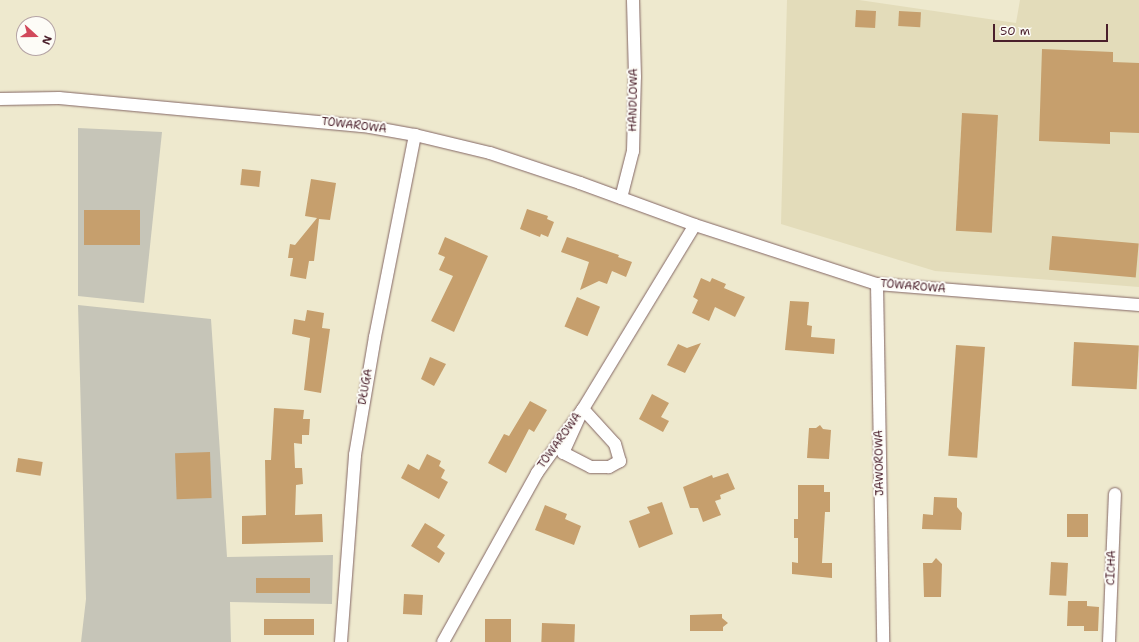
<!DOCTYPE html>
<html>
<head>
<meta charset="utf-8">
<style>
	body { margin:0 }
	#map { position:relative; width:1139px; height:642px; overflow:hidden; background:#eee9ce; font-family:"Shantell Sans",sans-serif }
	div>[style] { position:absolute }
	.built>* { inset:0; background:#e3dcba }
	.industrial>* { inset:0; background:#c6c5b8 }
	.building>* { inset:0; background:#c69f6d; transform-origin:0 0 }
	.roads { filter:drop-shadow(0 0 1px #836664) drop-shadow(0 0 1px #836664) }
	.street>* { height:12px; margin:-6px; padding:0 6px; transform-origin:6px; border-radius:6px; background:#fff }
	span { translate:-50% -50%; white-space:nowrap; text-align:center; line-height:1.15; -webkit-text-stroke:4px #fdfcf7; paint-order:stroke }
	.street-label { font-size:11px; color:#4a1f2b }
	.north { position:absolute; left:16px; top:16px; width:40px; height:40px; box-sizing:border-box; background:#fdfcf7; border:1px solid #b5a4a5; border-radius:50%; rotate:111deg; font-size:11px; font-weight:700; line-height:16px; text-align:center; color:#4a1f2b }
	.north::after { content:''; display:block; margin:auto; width:14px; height:18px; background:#d1495b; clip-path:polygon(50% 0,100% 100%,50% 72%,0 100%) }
	.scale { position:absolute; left:993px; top:24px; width:115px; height:18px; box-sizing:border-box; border:2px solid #4a1f2b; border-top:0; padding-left:5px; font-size:12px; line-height:14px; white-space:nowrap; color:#4a1f2b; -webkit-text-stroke:3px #fdfcf7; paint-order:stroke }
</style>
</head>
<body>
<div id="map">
	<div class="built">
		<div style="clip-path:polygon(787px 0,859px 0,1016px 23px,1020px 0,1139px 0,1139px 287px,935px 271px,781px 224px)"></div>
	</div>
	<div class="industrial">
		<div style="clip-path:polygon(78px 128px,162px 132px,144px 303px,78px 296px)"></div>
		<div style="clip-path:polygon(78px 305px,211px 319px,227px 557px,333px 555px,332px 604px,230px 602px,231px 642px,81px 642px,86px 599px)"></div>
	</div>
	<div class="building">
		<div style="left:856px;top:10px;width:20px;height:17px;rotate:3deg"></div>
		<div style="left:899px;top:11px;width:22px;height:15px;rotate:3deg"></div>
		<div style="clip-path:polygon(1042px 49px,1113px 52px,1113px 62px,1139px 63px,1139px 133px,1110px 132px,1110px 144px,1039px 141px)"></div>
		<div style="left:962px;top:113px;width:36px;height:118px;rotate:3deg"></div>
		<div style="left:242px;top:169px;width:19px;height:16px;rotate:6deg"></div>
		<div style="clip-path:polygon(311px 179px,336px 183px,330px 220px,319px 219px,314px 261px,309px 261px,306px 279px,290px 276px,293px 258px,288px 258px,290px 244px,295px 245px,317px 218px,305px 216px)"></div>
		<div style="clip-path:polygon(527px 209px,548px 216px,547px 219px,554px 222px,548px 237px,541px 234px,540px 237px,520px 229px)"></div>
		<div style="left:84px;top:210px;width:56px;height:35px"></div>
		<div style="left:1052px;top:236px;width:87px;height:34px;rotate:5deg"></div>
		<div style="clip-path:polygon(445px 237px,488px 256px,454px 332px,431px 321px,453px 276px,439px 270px,445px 257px,438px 254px)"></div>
		<div style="clip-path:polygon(567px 237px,619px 255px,618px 257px,632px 262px,626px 277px,612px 271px,607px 284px,599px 281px,580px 290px,589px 262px,561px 252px)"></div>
		<div style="clip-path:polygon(701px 278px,710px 282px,712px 278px,726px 284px,724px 288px,745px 297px,735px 317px,715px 307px,709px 321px,692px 313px,698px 300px,693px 297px)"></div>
		<div style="left:577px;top:297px;width:25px;height:32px;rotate:23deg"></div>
		<div style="clip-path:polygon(790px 301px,809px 302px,807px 325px,812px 326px,811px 337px,835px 339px,834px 354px,785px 350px)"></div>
		<div style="clip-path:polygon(307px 310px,324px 313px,322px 328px,330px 329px,321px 393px,304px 390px,310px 338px,292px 334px,294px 319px,305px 321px)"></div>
		<div style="left:1074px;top:342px;width:65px;height:44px;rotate:3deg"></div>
		<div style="clip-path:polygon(701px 343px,685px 373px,667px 365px,678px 344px,687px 348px)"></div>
		<div style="left:956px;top:345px;width:29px;height:111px;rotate:4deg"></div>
		<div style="clip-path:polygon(430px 357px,446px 364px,434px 386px,421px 379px)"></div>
		<div style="clip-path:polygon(652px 394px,669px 403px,661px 417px,669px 421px,663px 432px,639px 419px)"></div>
		<div style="clip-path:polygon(530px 401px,547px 410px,534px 432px,529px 429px,506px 473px,488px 463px,504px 434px,509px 436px)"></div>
		<div style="clip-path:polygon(274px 408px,304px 410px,303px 419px,310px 419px,309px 435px,302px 435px,302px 444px,294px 443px,295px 468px,302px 468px,303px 484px,296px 485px,295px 515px,322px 514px,323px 542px,242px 544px,242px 516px,266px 515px,265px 460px,271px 460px)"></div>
		<div style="clip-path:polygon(820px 425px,823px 429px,831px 430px,829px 459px,807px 458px,809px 428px,816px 428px)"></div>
		<div style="left:210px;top:452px;width:46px;height:35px;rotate:88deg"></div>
		<div style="clip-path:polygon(427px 454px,441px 461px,439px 466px,445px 470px,441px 478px,448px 482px,439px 499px,401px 478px,408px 464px,419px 470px)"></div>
		<div style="left:18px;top:458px;width:25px;height:14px;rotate:9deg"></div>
		<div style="clip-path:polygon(728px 473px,735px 489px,720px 495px,721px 499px,715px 501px,721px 515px,703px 522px,698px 508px,690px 508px,683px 487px,712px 475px,713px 478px)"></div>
		<div style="clip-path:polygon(798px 485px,824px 485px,824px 492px,830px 492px,830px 512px,825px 512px,822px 563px,832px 563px,832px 578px,792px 574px,792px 562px,798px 563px,798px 538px,794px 538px,794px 519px,798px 519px)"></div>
		<div style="clip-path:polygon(934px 497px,957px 498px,957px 507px,962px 513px,961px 530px,922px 529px,923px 514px,933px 515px)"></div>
		<div style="clip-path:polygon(662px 502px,673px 534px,639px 548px,629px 521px,650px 513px,647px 507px)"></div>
		<div style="clip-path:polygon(545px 505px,567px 514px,565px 519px,581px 526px,574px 545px,535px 530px)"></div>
		<div style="left:1067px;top:514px;width:21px;height:23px"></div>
		<div style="clip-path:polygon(425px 523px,445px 535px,437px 547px,445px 553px,439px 563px,411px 546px)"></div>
		<div style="clip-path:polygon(936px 558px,942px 564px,941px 597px,924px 597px,923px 563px,932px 563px)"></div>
		<div style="left:1051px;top:562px;width:17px;height:33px;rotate:3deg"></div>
		<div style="left:256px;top:578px;width:54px;height:15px"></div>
		<div style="left:404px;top:594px;width:19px;height:20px;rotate:3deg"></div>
		<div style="clip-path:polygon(1068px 601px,1087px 601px,1087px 606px,1099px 607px,1098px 631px,1084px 631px,1084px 626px,1067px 626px)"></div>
		<div style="clip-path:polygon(722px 614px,722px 618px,728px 623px,723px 627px,723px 631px,690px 631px,690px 615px)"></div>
		<div style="left:264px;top:619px;width:50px;height:16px"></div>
		<div style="left:485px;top:619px;width:26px;height:23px"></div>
		<div style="left:542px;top:623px;width:33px;height:19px;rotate:2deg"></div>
	</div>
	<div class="roads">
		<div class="street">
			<div style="left:0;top:99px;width:59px;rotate:-1deg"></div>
			<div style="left:59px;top:98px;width:312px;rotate:5.3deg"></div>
			<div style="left:370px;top:127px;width:46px;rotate:10.1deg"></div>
			<div style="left:415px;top:135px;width:77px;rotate:13.5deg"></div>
			<div style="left:490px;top:153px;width:95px;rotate:18.4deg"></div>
			<div style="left:580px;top:183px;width:122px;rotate:20.1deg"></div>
			<div style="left:695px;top:225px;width:191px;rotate:18deg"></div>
			<div style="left:877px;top:284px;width:263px;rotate:4.6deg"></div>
			<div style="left:621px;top:198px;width:49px;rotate:-75.7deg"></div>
			<div style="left:633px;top:151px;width:74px;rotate:-88.5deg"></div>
			<div style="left:635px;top:77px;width:77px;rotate:-91.5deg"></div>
			<div style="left:877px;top:284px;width:358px;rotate:89deg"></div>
			<div style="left:341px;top:642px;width:188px;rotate:-85.7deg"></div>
			<div style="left:355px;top:455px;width:120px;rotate:-80.4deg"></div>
			<div style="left:375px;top:337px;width:206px;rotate:-78.8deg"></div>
			<div style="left:443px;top:642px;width:193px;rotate:-60.9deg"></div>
			<div style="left:537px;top:473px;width:79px;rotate:-54.3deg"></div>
			<div style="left:583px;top:409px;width:47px;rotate:47.6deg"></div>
			<div style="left:615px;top:444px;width:18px;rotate:74deg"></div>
			<div style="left:620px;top:461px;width:13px;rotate:151deg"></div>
			<div style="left:609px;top:467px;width:18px;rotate:180deg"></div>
			<div style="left:591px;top:467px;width:31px;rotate:-153deg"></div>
			<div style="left:563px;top:453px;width:48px;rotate:-65.6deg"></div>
			<div style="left:583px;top:409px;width:215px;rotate:-58.7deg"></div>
			<div style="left:1109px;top:642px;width:148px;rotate:-87.7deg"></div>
		</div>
	</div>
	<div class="street-label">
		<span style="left:634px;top:100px;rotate:-89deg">HANDLOWA</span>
		<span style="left:354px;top:126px;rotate:7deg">TOWAROWA</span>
		<span style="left:913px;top:287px;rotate:5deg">TOWAROWA</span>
		<span style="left:366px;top:387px;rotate:-80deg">DŁUGA</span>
		<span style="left:560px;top:441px;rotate:-54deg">TOWAROWA</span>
		<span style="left:880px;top:463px;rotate:-91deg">JAWOROWA</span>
		<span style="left:1112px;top:568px;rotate:-88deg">CICHA</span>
	</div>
	<div class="north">N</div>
	<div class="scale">50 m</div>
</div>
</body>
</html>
